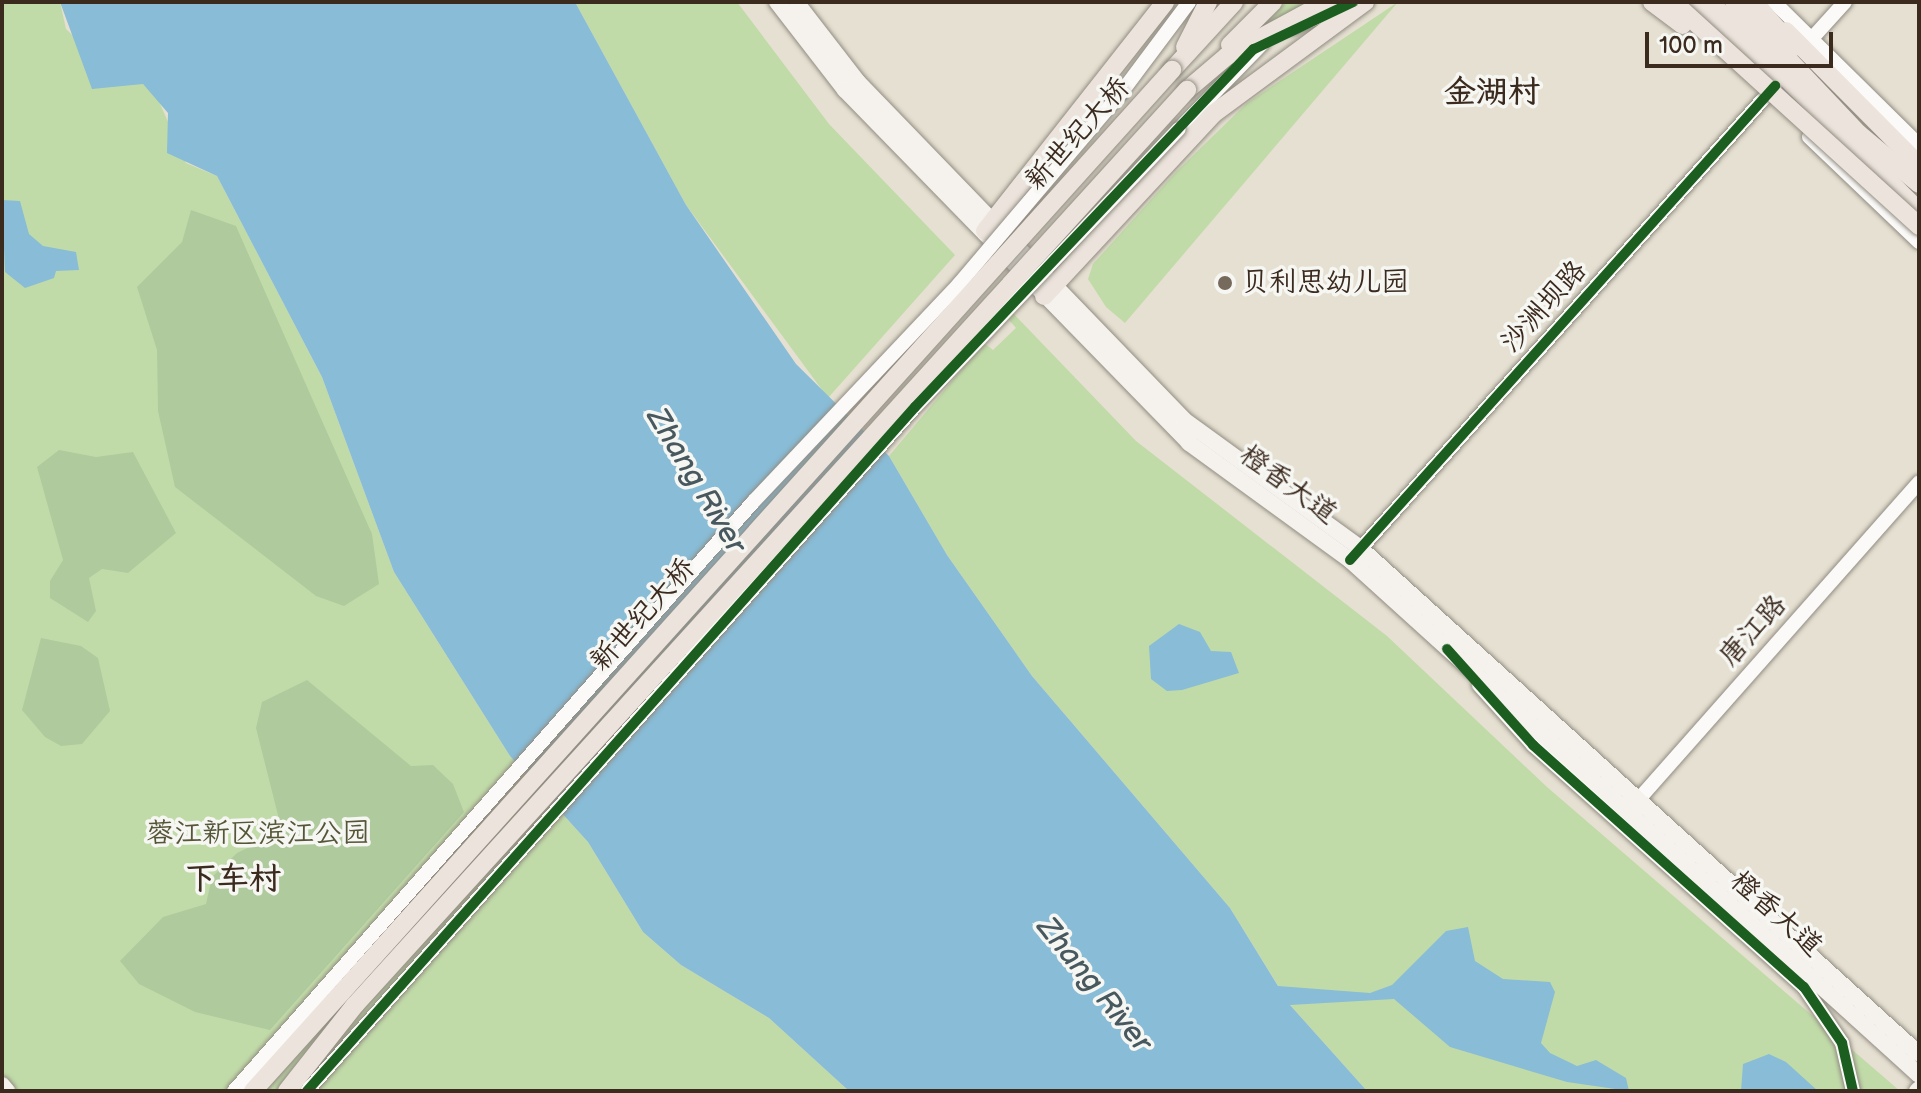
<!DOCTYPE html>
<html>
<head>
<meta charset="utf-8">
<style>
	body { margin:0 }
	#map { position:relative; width:1921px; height:1093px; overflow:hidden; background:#e5e0d1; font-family:"Balsamiq Sans","LXGW WenKai TC",sans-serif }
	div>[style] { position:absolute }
	.green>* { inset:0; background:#c1dba8 }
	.forest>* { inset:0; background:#afca9d }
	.water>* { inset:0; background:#88bcd7 }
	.roads { filter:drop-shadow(0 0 2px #918c82) drop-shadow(0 0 2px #918c82) }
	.tertiary>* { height:14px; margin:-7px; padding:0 7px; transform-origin:7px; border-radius:7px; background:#fbfaf8 }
	.secondary>* { height:16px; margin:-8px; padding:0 8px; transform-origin:8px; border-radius:8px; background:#f5f2ed }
	.primary>* { height:18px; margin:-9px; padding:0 9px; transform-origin:9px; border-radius:9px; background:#ece4dc }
	.trunk>* { height:18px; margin:-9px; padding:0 9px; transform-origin:9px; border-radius:9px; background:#ece4dc }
	.bridges { filter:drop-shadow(0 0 2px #918c82) drop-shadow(0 0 2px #918c82) }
	.tertiary-bridge>* { height:14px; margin:-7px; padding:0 7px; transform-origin:7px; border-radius:7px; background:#fbfaf8 }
	.trunk-bridge>* { height:18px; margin:-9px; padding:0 9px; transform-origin:9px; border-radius:9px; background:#ece4dc }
	.cycleway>* { height:10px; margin:-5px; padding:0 5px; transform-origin:5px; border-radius:5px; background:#1b5e20 }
	.dots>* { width:22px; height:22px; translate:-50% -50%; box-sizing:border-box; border:4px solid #f6f6f2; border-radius:50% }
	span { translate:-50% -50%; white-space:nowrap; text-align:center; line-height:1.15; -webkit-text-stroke:7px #f6f6f2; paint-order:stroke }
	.street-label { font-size:28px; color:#3b2a1e }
	.poi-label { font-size:28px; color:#3b2a1e }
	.left { translate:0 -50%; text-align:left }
	.park-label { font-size:28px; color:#555538 }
	.water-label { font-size:30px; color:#48585f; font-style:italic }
	.quarter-label { font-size:32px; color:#3b2a1e; font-weight:700 }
	.frame { position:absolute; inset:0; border:4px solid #3b2a1e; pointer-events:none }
	.scale { position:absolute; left:1645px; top:32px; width:188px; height:36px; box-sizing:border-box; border:4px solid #3b2a1e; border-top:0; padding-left:10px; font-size:24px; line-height:28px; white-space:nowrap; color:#3b2a1e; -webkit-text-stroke:6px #f6f6f2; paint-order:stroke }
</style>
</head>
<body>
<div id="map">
	<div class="green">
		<div style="clip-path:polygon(2px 2px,60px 2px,66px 29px,120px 81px,143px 84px,158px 99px,186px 163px,217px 176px,322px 377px,394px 572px,510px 756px,588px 842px,643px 932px,681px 965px,769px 1018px,849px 1091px,2px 1091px)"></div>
		<div style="clip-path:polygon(575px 2px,737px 2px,829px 124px,955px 255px,828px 398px,686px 205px)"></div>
		<div style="clip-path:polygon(1286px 2px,1309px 2px,1261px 28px)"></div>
		<div style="clip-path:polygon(1398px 2px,1125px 323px,1106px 307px,1088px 279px,1093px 264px,1175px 173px,1247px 103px)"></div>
		<div style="clip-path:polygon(1010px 310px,1136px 441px,1387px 636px,1547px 787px,1900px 1091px,1367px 1091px,1290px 1005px,1230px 908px,1032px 676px,947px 555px,889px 456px,984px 343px,993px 350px,1016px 328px,1004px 314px)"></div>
	</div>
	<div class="forest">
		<div style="clip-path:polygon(191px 210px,236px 226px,372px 534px,379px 584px,344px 606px,316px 596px,175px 487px,158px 411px,157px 350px,137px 287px,182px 242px)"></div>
		<div style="clip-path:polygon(59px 450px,96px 457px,133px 452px,176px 533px,128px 573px,102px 569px,89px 578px,96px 611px,88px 622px,50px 598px,50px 581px,63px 560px,37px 467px)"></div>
		<div style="clip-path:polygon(41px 638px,81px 646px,98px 658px,110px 711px,82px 744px,61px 746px,45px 737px,22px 710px)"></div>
		<div style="clip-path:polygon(307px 680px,411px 766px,433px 765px,453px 784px,464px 812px,270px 1030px,195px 1012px,139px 984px,120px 961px,163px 917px,206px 904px,212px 877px,237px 853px,282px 831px,256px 728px,262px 702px)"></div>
	</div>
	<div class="water">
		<div style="clip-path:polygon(60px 2px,575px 2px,686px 205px,796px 364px,889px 456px,947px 555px,1032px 676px,1230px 908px,1278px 986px,1370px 993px,1392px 985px,1446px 931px,1468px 927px,1475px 961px,1503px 979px,1550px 982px,1555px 992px,1541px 1043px,1550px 1053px,1577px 1066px,1596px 1060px,1626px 1078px,1629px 1091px,1567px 1082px,1450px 1047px,1394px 999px,1290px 1005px,1367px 1091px,849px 1091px,769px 1018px,681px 965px,643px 932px,588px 842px,510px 756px,394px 572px,322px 377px,217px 176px,167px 153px,168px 113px,143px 84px,92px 89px)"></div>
		<div style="clip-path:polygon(2px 200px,20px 201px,29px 234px,43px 246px,76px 252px,79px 270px,56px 271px,54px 278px,25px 288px,5px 272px)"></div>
		<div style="clip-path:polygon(1179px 624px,1200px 632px,1211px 651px,1231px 652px,1239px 673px,1182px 690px,1167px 691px,1151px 679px,1149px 646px)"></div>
		<div style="clip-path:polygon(1769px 1054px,1786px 1062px,1818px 1091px,1741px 1091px,1743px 1064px)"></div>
	</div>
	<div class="roads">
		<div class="tertiary">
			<div style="left:1774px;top:2px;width:204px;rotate:44.6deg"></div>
			<div style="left:1292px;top:28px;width:66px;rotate:-23.1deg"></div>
			<div style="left:1806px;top:45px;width:58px;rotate:-47.8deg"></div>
			<div style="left:1121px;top:93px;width:114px;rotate:-53.2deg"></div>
			<div style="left:1179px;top:129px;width:120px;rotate:-45.7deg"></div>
			<div style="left:1809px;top:137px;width:152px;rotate:43.7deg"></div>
			<div style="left:1353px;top:557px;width:632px;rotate:-48.14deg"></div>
			<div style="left:1479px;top:685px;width:81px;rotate:48deg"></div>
			<div style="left:1533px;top:745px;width:363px;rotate:41.8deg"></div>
			<div style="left:1804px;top:987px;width:68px;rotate:55.8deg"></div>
			<div style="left:1842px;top:1043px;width:49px;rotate:77.1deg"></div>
			<div style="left:1631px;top:808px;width:435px;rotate:-48.5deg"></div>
		</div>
		<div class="secondary">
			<div style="left:777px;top:2px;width:111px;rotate:52.3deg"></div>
			<div style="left:845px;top:90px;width:493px;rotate:45.7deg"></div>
			<div style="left:1189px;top:443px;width:199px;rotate:36deg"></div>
			<div style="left:1350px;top:560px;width:767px;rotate:42.15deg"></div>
			<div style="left:796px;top:2px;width:100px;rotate:52.3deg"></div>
			<div style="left:857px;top:81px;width:471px;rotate:46deg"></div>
			<div style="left:1184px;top:420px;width:218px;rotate:36deg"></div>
			<div style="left:1360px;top:548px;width:754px;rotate:42.15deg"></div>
			<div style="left:2px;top:1085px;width:8px;rotate:50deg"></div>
			<div style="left:1917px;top:1091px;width:3px;rotate:-45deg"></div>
		</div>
		<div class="primary">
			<div style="left:1696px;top:2px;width:105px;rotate:46.9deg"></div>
			<div style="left:1786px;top:31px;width:189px;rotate:45.2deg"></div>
			<div style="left:985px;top:231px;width:291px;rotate:-51.8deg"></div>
			<div style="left:1044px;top:296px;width:248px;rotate:-47.1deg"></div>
			<div style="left:1213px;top:114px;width:189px;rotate:-36.4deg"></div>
		</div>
		<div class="trunk">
			<div style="left:1710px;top:2px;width:296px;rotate:45deg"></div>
			<div style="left:1734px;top:2px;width:182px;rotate:46.6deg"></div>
			<div style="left:1859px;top:134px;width:78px;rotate:39.8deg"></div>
			<div style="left:1754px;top:2px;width:60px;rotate:49.1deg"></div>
			<div style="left:1230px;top:45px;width:61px;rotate:-45deg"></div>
			<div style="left:1185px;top:47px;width:51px;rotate:-62.9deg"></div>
			<div style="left:1172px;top:70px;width:92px;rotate:-47.6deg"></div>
			<div style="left:1187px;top:90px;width:52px;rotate:-40.4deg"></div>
			<div style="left:1227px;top:56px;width:114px;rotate:-28.4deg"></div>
		</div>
	</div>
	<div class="bridges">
		<div class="tertiary-bridge">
			<div style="left:234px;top:1091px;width:786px;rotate:-48.61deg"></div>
			<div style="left:754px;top:501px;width:299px;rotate:-46.6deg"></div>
			<div style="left:959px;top:284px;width:250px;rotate:-49.7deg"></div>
			<div style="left:307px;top:1091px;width:915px;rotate:-48.37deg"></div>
			<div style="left:915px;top:407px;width:383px;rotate:-46.5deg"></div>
		</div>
		<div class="trunk-bridge">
			<div style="left:1652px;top:2px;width:38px;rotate:37deg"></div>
			<div style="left:1673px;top:2px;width:333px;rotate:42.3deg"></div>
			<div style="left:253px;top:1091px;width:1374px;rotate:-48.01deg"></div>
			<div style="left:287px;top:1091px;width:110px;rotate:-51.7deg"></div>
			<div style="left:355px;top:1005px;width:1237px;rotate:-47.72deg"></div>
		</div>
	</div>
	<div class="cycleway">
		<div style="left:1350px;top:560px;width:637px;rotate:-48.12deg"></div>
		<div style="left:1447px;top:649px;width:129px;rotate:48.1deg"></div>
		<div style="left:1533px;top:745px;width:363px;rotate:41.8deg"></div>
		<div style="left:1804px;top:987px;width:68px;rotate:55.8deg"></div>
		<div style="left:1842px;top:1043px;width:49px;rotate:77.1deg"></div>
		<div style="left:307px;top:1091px;width:915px;rotate:-48.37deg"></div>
		<div style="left:915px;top:407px;width:493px;rotate:-46.6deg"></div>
		<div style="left:1254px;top:49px;width:110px;rotate:-25.4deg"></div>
	</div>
	<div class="dots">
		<div style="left:1225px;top:283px;background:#766a5d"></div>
	</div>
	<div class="street-label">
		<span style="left:1078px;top:134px;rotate:-48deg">新世纪大桥</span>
		<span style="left:1544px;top:307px;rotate:-48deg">沙洲坝路</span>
		<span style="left:1288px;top:485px;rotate:36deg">橙香大道</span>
		<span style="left:643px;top:615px;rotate:-48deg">新世纪大桥</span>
		<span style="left:1753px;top:631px;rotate:-48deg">唐江路</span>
		<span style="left:1776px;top:914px;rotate:42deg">橙香大道</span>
	</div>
	<div class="poi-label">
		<span class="left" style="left:1241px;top:283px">贝利思幼儿园</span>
	</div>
	<div class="park-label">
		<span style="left:258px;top:834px">蓉江新区滨江公园</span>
	</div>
	<div class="water-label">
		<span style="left:696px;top:481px;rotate:59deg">Zhang River</span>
		<span style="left:1094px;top:985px;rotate:51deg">Zhang River</span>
	</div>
	<div class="quarter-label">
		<span style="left:1492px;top:93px">金湖村</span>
		<span style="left:233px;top:880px">下车村</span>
	</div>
	<div class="frame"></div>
	<div class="scale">100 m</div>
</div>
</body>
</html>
